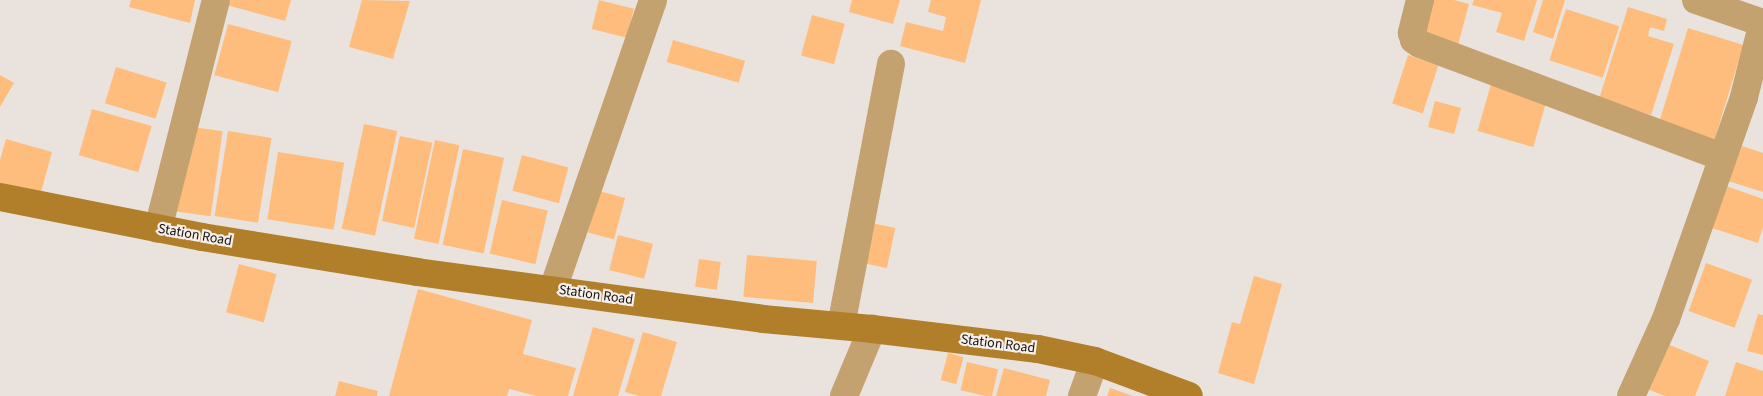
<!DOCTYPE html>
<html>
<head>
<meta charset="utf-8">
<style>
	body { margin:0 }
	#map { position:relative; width:1763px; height:396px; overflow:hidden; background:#eae3dd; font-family:"Source Sans 3",sans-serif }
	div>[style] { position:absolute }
	.building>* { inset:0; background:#febd7c; transform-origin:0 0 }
	.street>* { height:28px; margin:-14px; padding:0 14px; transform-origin:14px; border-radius:14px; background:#c3a270 }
	.secondary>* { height:28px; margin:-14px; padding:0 14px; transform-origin:14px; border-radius:14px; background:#b17f29 }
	span { translate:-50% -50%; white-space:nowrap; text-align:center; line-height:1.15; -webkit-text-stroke:4.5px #f7f0ea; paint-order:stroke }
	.street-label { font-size:14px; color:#161311 }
</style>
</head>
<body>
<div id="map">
	<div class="building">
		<div style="clip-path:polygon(131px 0,195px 0,190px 23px,129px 7px)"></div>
		<div style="clip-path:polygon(220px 0,291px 0,285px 21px,219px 3px)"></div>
		<div style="clip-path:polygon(362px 0,410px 1px,393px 59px,349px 47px)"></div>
		<div style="left:599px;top:0;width:36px;height:30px;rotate:14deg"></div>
		<div style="clip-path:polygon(852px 0,900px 0,893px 24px,849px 12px)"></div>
		<div style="clip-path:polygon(931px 0,981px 0,965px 63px,900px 46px,906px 22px,943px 31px,946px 17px,928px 12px)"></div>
		<div style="clip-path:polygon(1428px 0,1454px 0,1469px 4px,1457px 49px,1418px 39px)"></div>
		<div style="clip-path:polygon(1474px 0,1537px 0,1524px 41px,1496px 32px,1502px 13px,1472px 5px)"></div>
		<div style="clip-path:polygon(1543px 0,1565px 0,1553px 39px,1533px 32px)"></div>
		<div style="clip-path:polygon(1628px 7px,1667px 19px,1664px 31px,1650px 27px,1648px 36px,1674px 44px,1651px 115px,1599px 99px)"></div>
		<div style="left:1566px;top:9px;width:56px;height:54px;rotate:18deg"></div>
		<div style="left:812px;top:15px;width:34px;height:42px;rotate:15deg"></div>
		<div style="left:228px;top:24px;width:66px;height:53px;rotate:15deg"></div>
		<div style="left:1688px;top:28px;width:58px;height:106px;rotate:17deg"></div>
		<div style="left:673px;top:40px;width:75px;height:23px;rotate:16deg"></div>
		<div style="left:1408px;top:55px;width:32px;height:51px;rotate:18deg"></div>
		<div style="left:116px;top:67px;width:53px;height:38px;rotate:17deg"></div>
		<div style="clip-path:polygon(0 75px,14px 83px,0 107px)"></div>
		<div style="left:1491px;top:84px;width:58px;height:49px;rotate:16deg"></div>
		<div style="left:1435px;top:101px;width:27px;height:27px;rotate:15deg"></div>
		<div style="left:92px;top:109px;width:62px;height:48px;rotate:16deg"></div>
		<div style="left:364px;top:124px;width:34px;height:107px;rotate:12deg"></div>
		<div style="left:186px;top:126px;width:37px;height:86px;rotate:8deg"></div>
		<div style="left:228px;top:131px;width:44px;height:86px;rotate:9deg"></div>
		<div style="left:400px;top:136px;width:33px;height:87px;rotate:12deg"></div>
		<div style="clip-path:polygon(6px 139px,52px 152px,40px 196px,0 185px,0 160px)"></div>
		<div style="left:435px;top:140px;width:25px;height:101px;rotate:12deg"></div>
		<div style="clip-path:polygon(1739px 145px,1763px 153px,1763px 192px,1728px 181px)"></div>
		<div style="left:463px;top:149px;width:42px;height:98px;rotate:12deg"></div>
		<div style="left:278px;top:152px;width:67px;height:68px;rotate:9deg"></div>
		<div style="left:522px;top:155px;width:48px;height:37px;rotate:15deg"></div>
		<div style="clip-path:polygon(1726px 186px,1763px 199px,1763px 227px,1758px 243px,1712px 228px)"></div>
		<div style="left:599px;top:191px;width:27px;height:43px;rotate:15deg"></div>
		<div style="left:502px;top:200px;width:47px;height:55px;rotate:13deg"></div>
		<div style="left:867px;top:222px;width:29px;height:41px;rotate:12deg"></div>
		<div style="left:618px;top:235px;width:36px;height:36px;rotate:14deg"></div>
		<div style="left:747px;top:255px;width:70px;height:42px;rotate:5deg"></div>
		<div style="left:699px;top:259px;width:22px;height:28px;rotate:8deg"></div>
		<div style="left:1706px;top:263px;width:49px;height:51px;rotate:20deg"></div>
		<div style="left:239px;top:264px;width:39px;height:50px;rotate:15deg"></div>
		<div style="clip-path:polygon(1254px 276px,1282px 284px,1254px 384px,1218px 373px,1232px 322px,1240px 324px)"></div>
		<div style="clip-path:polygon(418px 289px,532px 320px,523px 354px,576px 368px,568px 396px,536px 396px,509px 389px,507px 396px,389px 396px)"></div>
		<div style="clip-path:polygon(1758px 314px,1763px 315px,1763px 355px,1747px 351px)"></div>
		<div style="clip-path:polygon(593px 327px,635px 339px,618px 396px,573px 396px)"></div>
		<div style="clip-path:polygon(643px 332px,677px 342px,661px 396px,639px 396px,625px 392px)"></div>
		<div style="clip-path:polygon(1665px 343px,1709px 361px,1695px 396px,1665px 396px,1647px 389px)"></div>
		<div style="left:948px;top:353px;width:16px;height:28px;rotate:15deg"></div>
		<div style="left:967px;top:362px;width:32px;height:29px;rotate:13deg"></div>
		<div style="clip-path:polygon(1736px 362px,1763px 371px,1763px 396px,1725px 396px)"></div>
		<div style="clip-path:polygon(1004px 368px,1050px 380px,1046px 396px,996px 396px)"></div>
		<div style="clip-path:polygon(339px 381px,378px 391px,377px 396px,335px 396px)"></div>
		<div style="clip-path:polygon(1110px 388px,1133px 396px,1107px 396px)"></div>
	</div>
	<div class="street">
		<div style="left:1420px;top:0;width:34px;rotate:104deg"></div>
		<div style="left:1412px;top:33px;width:7px;rotate:74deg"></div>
		<div style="left:1414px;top:40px;width:7px;rotate:34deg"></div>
		<div style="left:1420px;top:44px;width:322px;rotate:20.5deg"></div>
		<div style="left:1696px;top:0;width:71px;rotate:18.9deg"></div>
		<div style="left:158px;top:229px;width:236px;rotate:-75.8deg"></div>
		<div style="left:553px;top:289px;width:306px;rotate:-70.9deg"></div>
		<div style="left:841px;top:326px;width:267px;rotate:-79.2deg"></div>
		<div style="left:844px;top:396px;width:73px;rotate:-67.3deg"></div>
		<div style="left:1082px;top:396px;width:37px;rotate:-70deg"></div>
		<div style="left:1631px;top:396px;width:85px;rotate:-65.6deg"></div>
		<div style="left:1666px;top:319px;width:235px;rotate:-70.6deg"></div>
		<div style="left:1744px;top:97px;width:77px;rotate:-75.8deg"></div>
	</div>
	<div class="secondary">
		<div style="left:0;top:197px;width:206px;rotate:11.2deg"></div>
		<div style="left:202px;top:237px;width:218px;rotate:9.2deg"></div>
		<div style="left:417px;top:272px;width:349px;rotate:7.7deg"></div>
		<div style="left:763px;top:319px;width:109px;rotate:5.2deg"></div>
		<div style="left:872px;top:329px;width:167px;rotate:6.9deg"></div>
		<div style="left:1038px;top:349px;width:58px;rotate:11.9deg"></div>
		<div style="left:1095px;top:361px;width:100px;rotate:20.4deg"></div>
	</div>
	<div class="street-label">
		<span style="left:195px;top:235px;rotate:10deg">Station Road</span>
		<span style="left:596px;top:295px;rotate:8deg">Station Road</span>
		<span style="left:998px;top:344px;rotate:7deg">Station Road</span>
	</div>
</div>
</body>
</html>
